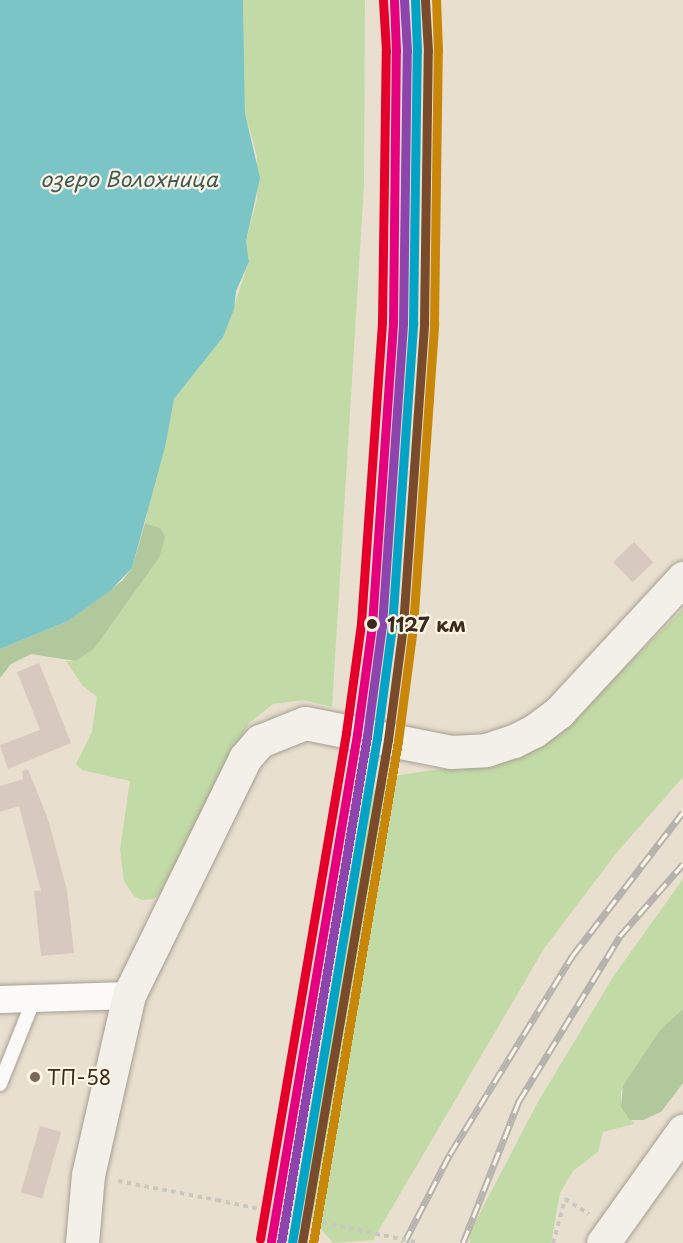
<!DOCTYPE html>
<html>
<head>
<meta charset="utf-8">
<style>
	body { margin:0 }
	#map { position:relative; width:683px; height:1243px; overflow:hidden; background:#e8dfce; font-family:"Playpen Sans",sans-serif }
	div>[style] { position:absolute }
	.green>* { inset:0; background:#c2daa6 }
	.forest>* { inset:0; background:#b0c89b }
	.water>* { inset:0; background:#7bc5c7 }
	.building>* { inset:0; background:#d8c9c0; transform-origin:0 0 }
	.path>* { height:4px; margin-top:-2px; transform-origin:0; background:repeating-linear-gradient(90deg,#cac7c3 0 4.5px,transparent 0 9px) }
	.roads { filter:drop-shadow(0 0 2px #a69f93) drop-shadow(0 0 2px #a69f93) }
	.lane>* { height:14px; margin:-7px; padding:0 7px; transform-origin:7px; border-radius:7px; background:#fcfaf8 }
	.street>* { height:27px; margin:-13.5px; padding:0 13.5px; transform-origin:13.5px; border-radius:13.5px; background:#fcfaf8 }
	.secondary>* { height:33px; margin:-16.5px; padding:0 16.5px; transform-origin:16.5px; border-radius:16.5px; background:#f3f0e9 }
	.rail>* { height:7px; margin-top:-3.5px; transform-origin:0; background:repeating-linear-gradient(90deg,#fcf5e5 0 14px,#b6b3af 0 28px); box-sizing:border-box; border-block:2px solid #b6b3af }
	.path-bridge>* { height:4px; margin-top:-2px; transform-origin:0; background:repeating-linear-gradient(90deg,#cac7c3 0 4.5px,transparent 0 9px) }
	.rail-1>* { height:9px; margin:-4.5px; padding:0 4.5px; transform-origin:4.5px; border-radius:4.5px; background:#8e44ad }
	.rail-2>* { height:9px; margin:-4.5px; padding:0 4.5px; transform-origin:4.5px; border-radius:4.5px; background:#03a3c5 }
	.rail-3>* { height:9px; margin:-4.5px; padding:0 4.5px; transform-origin:4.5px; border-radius:4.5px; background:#e5007d }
	.rail-4>* { height:9px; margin:-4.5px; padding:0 4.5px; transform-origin:4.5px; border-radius:4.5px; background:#7a4b2a }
	.rail-5>* { height:9px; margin:-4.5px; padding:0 4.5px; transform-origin:4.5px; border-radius:4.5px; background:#e4002b }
	.rail-6>* { height:9px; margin:-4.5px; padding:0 4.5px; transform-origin:4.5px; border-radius:4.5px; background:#c88708 }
	.dots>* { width:16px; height:16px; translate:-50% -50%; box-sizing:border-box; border:3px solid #fcf5e5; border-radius:50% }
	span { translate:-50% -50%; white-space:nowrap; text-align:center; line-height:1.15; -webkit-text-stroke:4.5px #fcf5e5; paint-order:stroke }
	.stop-label { font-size:20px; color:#3b2a1e; font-weight:700 }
	.left { translate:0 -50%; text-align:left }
	.poi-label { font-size:20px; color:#3b2a1e }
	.water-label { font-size:21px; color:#415c58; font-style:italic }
</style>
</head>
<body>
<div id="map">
	<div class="green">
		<div style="clip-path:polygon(243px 0,365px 0,364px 184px,332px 707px,304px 700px,273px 704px,249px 723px,161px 891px,154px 899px,142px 900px,134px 896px,124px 881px,120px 849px,130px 781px,82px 770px,76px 764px,92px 732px,97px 697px,83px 686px,66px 661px,76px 661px,94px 649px,159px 558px,160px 528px,145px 523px,168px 414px,174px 399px,204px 361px,228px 323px,249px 262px,246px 241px,257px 199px,257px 156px,245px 113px)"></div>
		<div style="clip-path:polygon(683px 609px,683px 777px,618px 851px,545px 947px,373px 1240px,333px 1243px,309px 1215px,298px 1183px,372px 793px,383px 782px,399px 775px,485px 763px,587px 706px)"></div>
		<div style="clip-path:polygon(683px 879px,683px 1009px,660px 1030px,621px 1091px,621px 1107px,634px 1124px,603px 1132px,598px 1152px,573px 1171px,560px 1193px,551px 1243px,470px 1243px,469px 1234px,539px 1100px,615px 974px)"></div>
	</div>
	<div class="forest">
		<div style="clip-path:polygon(145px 523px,160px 528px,165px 537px,159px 558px,94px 649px,76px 661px,31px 654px,11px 664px,0 678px,0 649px,68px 621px,122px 581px,132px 568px)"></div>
		<div style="clip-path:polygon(683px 1009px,683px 1083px,661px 1112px,643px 1120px,630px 1120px,621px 1107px,623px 1086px,660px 1030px)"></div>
	</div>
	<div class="water">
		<div style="clip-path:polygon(0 0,243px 0,245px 113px,260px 178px,246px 241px,249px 262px,236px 291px,234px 309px,223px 337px,174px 399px,165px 447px,132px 568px,111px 590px,68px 621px,0 649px)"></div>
	</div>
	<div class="building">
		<div style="left:634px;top:542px;width:28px;height:29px;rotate:46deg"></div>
		<div style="clip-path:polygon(39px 663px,71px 743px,8px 769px,0 745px,40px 730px,17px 672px)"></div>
		<div style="clip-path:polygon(28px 769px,48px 819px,67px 890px,74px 953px,41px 956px,34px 891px,41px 891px,19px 806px,0 812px,0 786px,23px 779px,22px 771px)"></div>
		<div style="left:40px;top:1126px;width:22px;height:69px;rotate:16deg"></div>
	</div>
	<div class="path">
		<div style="left:118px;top:1181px;width:101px;rotate:10.9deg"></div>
		<div style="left:553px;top:1243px;width:46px;rotate:-74.7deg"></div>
		<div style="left:565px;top:1199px;width:28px;rotate:32deg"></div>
	</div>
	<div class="roads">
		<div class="lane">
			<div style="left:0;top:1084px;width:92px;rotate:-68.2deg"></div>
		</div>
		<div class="street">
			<div style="left:0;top:999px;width:129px;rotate:-1.8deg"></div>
		</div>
		<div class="secondary">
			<div style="left:82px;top:1243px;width:68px;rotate:-85deg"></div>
			<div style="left:88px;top:1175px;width:185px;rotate:-77.2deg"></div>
			<div style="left:129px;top:995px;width:264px;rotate:-63.9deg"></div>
			<div style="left:245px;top:758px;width:23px;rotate:-49deg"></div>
			<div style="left:260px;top:741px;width:48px;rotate:-21.8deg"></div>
			<div style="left:305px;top:723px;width:149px;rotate:11.2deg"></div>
			<div style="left:451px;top:752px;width:35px;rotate:-3deg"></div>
			<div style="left:486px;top:750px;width:29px;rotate:-18deg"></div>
			<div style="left:514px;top:741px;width:22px;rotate:-27deg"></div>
			<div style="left:534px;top:731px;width:31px;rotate:-37deg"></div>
			<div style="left:559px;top:712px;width:183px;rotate:-47.2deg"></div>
			<div style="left:603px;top:1243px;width:138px;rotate:-54.5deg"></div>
		</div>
	</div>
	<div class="rail">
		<div style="left:404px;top:1243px;width:100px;rotate:-62.7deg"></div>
		<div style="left:450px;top:1154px;width:234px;rotate:-58.3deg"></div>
		<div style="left:573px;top:955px;width:180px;rotate:-52.4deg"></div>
		<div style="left:463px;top:1243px;width:153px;rotate:-68.5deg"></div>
		<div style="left:519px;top:1101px;width:193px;rotate:-58.5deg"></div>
		<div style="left:620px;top:936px;width:96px;rotate:-48.8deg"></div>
	</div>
	<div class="path-bridge">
		<div style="left:217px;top:1200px;width:207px;rotate:12deg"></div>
	</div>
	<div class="rail-1">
		<div style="left:281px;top:1243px;width:514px;rotate:-80.37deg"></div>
		<div style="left:367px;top:736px;width:112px;rotate:-82.3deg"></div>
		<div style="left:382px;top:625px;width:303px;rotate:-86deg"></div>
		<div style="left:403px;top:323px;width:272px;rotate:-89.2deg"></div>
		<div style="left:407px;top:51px;width:51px;rotate:-93.4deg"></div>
	</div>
	<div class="rail-2">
		<div style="left:292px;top:1243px;width:512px;rotate:-80.45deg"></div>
		<div style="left:377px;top:738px;width:113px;rotate:-82.4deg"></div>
		<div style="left:392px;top:626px;width:304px;rotate:-86deg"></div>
		<div style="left:413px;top:323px;width:272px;rotate:-89.2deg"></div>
		<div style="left:417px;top:51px;width:51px;rotate:-92.2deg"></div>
	</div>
	<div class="rail-3">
		<div style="left:271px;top:1241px;width:514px;rotate:-80.37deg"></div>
		<div style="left:357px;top:734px;width:111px;rotate:-82.2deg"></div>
		<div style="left:372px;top:624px;width:302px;rotate:-86deg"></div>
		<div style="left:393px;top:323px;width:272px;rotate:-89.4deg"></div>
		<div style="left:396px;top:51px;width:50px;rotate:-92.3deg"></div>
	</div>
	<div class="rail-4">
		<div style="left:302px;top:1243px;width:510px;rotate:-80.3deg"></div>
		<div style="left:388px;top:740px;width:115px;rotate:-82.5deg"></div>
		<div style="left:403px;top:626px;width:304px;rotate:-86deg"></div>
		<div style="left:424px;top:323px;width:272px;rotate:-89.2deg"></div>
		<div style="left:428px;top:51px;width:51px;rotate:-93.4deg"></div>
	</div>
	<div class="rail-5">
		<div style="left:260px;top:1239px;width:513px;rotate:-80.35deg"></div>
		<div style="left:346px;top:733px;width:111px;rotate:-82.2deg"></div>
		<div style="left:361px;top:623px;width:302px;rotate:-86deg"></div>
		<div style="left:382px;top:322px;width:271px;rotate:-89.2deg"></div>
		<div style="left:386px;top:51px;width:50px;rotate:-93.4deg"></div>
	</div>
	<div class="rail-6">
		<div style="left:313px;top:1243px;width:509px;rotate:-80.39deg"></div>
		<div style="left:398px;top:741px;width:115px;rotate:-82.5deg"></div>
		<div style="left:413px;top:627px;width:305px;rotate:-86deg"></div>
		<div style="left:434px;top:323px;width:272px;rotate:-89.2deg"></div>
		<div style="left:438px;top:51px;width:51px;rotate:-92.2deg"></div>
	</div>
	<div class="dots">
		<div style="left:372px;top:624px;background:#3b2a1e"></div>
		<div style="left:35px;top:1077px;background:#78695c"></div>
	</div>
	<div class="stop-label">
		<span class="left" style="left:387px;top:624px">1127 км</span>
	</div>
	<div class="poi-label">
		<span class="left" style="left:47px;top:1077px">ТП-58</span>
	</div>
	<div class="water-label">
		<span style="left:129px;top:178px">озеро Волохница</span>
	</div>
</div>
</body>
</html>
